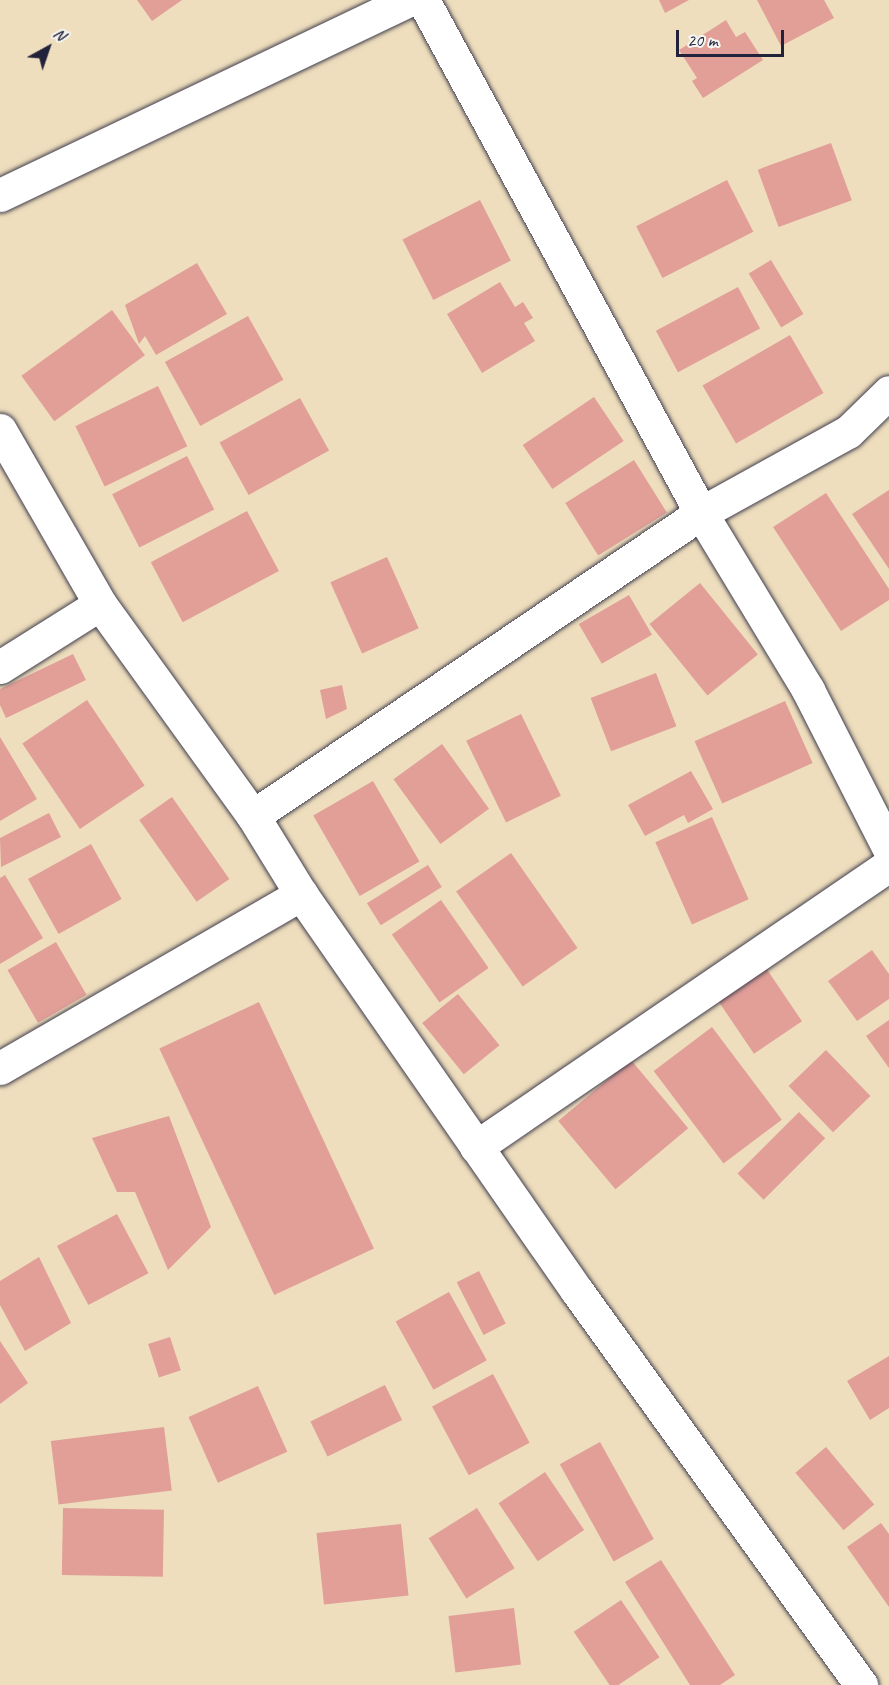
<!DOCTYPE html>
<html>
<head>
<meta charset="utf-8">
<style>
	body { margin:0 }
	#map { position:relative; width:889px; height:1685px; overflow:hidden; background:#eedebd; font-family:Caveat,sans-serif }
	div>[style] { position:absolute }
	.building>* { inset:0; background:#e19f98; transform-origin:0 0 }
	.roads { filter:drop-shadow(0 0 2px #413e4e) drop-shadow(0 0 2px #413e4e) }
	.minor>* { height:33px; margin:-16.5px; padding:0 16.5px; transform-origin:16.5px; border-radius:16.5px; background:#fff }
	span { translate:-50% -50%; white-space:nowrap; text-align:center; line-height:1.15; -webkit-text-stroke:5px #f6f6f2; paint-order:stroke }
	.north { position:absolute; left:18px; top:18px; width:60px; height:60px; -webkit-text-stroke:4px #f6f6f2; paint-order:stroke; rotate:40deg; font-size:16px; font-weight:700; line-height:24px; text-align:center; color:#22223b }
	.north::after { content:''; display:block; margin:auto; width:21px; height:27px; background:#22223b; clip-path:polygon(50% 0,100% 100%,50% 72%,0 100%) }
	.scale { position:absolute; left:676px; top:30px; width:108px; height:27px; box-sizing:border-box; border:3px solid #22223b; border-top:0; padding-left:8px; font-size:18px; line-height:21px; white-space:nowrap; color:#22223b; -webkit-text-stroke:4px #f6f6f2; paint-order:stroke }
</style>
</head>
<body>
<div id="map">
	<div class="building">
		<div style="clip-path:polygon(137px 0,182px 0,152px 21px)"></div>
		<div style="clip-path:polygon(659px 0,689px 0,665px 13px)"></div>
		<div style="clip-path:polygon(757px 0,824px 0,834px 18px,781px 46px)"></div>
		<div style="clip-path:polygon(726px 20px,736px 37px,745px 32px,763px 60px,703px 98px,692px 81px,697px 78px,679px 50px)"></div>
		<div style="left:831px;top:143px;width:61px;height:78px;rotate:70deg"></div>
		<div style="left:727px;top:180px;width:58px;height:102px;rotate:63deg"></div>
		<div style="left:480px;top:200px;width:68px;height:87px;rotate:63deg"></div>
		<div style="left:771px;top:260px;width:63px;height:26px;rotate:59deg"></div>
		<div style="clip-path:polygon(197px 263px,227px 314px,156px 355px,145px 336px,139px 344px,125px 305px)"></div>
		<div style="clip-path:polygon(500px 282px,515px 307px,523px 302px,533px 318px,524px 323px,535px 341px,482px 373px,447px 314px)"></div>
		<div style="left:738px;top:287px;width:47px;height:93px;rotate:62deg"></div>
		<div style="left:112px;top:310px;width:56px;height:112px;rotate:54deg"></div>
		<div style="left:248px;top:316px;width:73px;height:95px;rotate:61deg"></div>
		<div style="left:790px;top:335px;width:67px;height:101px;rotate:60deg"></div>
		<div style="left:158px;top:386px;width:67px;height:92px;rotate:64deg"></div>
		<div style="left:594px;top:397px;width:53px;height:86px;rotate:56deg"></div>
		<div style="left:300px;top:398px;width:60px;height:92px;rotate:61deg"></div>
		<div style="left:187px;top:456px;width:60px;height:84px;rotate:63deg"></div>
		<div style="left:634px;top:460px;width:62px;height:81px;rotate:58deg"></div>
		<div style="clip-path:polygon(889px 490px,889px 569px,852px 514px)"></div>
		<div style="clip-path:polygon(826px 493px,889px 589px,889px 600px,841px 631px,773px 527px)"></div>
		<div style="left:247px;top:511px;width:68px;height:109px;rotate:62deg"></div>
		<div style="left:387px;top:557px;width:78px;height:62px;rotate:66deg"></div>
		<div style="left:700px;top:583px;width:92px;height:65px;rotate:51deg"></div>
		<div style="left:629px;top:595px;width:46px;height:58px;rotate:60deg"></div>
		<div style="clip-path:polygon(73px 654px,86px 680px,6px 718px,0 705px,0 689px)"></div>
		<div style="left:656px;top:673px;width:57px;height:70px;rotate:69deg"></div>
		<div style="clip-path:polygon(342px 685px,347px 709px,326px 719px,320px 690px)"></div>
		<div style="left:87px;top:700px;width:103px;height:78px;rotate:56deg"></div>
		<div style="left:785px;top:701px;width:68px;height:99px;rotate:66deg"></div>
		<div style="left:521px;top:714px;width:91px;height:61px;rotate:64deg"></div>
		<div style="clip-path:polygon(0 737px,37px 799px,0 821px)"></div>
		<div style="left:442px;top:744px;width:80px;height:60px;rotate:54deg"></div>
		<div style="clip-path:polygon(691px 771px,713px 809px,688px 823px,684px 815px,645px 836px,628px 805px)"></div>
		<div style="left:373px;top:781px;width:93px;height:69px;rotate:60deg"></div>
		<div style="left:172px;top:797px;width:100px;height:40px;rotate:55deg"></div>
		<div style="clip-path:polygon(49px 813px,61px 837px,1px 867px,0 838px)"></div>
		<div style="left:712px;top:817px;width:90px;height:62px;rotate:66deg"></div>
		<div style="left:91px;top:844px;width:63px;height:72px;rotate:61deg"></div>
		<div style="left:511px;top:853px;width:116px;height:67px;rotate:55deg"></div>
		<div style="left:428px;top:865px;width:26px;height:72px;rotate:58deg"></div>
		<div style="clip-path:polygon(5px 875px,43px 938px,0 964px,0 878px)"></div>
		<div style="left:441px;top:900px;width:83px;height:60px;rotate:55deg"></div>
		<div style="left:56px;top:942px;width:61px;height:56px;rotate:60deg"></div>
		<div style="clip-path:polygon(872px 950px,889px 974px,889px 999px,857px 1021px,828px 981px)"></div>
		<div style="left:764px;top:965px;width:68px;height:58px;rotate:56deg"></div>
		<div style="left:458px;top:994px;width:66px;height:46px;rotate:51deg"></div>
		<div style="left:259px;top:1002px;width:272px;height:110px;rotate:65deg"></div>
		<div style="clip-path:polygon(889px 1020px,889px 1068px,866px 1036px)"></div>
		<div style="left:712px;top:1027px;width:116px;height:73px;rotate:53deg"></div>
		<div style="left:826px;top:1050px;width:64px;height:52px;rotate:46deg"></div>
		<div style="left:631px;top:1060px;width:89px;height:95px;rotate:50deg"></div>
		<div style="left:799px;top:1112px;width:37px;height:87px;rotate:45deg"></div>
		<div style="clip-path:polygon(169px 1116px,211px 1227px,168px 1270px,135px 1192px,117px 1192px,92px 1138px)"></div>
		<div style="left:117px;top:1214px;width:67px;height:68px;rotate:62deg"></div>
		<div style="clip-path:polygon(39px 1257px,71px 1323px,25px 1351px,0 1305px,0 1281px)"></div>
		<div style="left:479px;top:1271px;width:59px;height:25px;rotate:63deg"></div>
		<div style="left:449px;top:1292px;width:78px;height:61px;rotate:61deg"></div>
		<div style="left:170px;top:1337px;width:35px;height:23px;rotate:72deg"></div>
		<div style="clip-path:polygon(0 1341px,28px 1383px,0 1404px)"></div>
		<div style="clip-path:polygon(889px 1356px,889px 1408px,870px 1420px,847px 1381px)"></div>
		<div style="left:493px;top:1374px;width:78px;height:69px;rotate:62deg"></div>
		<div style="left:385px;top:1385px;width:39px;height:83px;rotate:64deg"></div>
		<div style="left:258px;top:1386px;width:72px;height:76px;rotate:66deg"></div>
		<div style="left:164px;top:1427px;width:64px;height:114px;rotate:83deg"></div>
		<div style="left:600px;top:1442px;width:111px;height:46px;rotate:61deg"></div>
		<div style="left:826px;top:1447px;width:75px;height:40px;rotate:50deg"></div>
		<div style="left:545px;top:1472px;width:70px;height:56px;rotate:56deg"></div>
		<div style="left:63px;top:1508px;width:101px;height:67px;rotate:1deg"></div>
		<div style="left:477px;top:1508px;width:71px;height:57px;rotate:58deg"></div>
		<div style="clip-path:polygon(881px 1523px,889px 1534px,889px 1607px,847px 1547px)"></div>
		<div style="left:401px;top:1524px;width:72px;height:85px;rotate:84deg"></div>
		<div style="clip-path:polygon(661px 1560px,735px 1675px,720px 1685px,690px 1685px,625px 1582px)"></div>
		<div style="left:621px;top:1600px;width:69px;height:57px;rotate:56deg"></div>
		<div style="left:514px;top:1608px;width:57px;height:66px;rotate:83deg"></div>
	</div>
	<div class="roads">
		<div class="minor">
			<div style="left:423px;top:0;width:583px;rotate:61.55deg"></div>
			<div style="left:701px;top:513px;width:207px;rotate:58.8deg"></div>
			<div style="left:808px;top:690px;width:178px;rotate:63deg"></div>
			<div style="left:0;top:195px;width:453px;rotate:-25.5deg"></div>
			<div style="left:0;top:430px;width:201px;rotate:60.1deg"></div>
			<div style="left:100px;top:604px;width:261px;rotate:54.2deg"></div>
			<div style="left:253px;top:816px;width:92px;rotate:58.4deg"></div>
			<div style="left:301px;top:894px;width:484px;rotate:55.2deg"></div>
			<div style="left:577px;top:1291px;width:486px;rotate:54.2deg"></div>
			<div style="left:0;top:667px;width:118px;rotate:-32.2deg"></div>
			<div style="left:253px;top:816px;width:541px;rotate:-34.07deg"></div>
			<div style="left:701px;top:513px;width:168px;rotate:-28.9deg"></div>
			<div style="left:848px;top:432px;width:57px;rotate:-44.3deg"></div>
			<div style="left:0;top:1068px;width:348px;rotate:-30deg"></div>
			<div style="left:476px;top:1147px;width:500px;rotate:-34.33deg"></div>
		</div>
	</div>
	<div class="north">N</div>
	<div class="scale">20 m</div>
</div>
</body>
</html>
